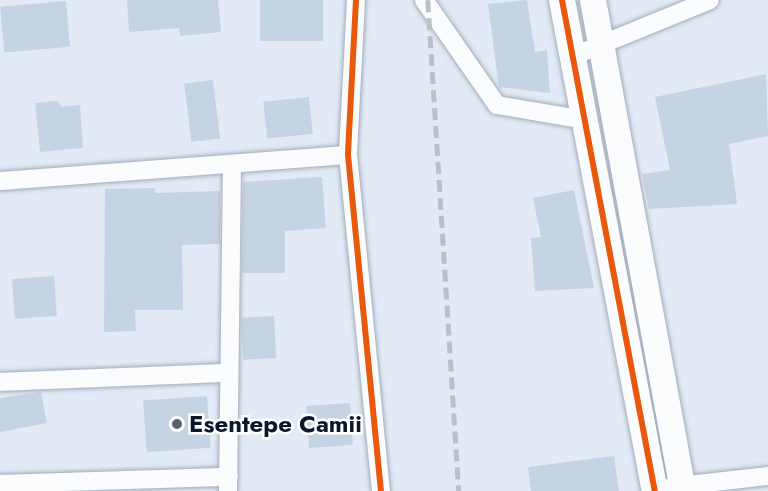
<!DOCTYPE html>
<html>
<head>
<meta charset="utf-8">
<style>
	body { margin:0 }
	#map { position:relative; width:768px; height:491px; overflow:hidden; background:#e2eaf6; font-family:Jost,sans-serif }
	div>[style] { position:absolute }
	.building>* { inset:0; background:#c5d4e3; transform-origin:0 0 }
	.roads { filter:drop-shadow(0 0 2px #a3acbc) drop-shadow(0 0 2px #a3acbc) }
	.street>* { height:18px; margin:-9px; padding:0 9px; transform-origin:9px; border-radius:9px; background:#fbfcfe }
	.secondary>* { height:26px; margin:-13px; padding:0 13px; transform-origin:13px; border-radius:13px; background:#fbfcfe }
	.rail>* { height:4.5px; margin-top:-2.25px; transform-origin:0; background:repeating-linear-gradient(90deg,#bcbfc3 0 12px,transparent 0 18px) }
	.cycleway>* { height:6px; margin:-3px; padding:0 3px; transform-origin:3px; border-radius:3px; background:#e8590c }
	.dots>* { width:16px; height:16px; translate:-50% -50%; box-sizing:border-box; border:3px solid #fff; border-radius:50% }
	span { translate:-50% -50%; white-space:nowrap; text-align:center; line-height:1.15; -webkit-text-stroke:5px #fff; paint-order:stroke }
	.poi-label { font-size:24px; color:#0b172b; font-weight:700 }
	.left { translate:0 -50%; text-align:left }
</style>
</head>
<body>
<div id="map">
	<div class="building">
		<div style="clip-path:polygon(127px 0,218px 0,221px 32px,180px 36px,179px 28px,129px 32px)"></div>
		<div style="left:260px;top:0;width:63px;height:41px"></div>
		<div style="clip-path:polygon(527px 0,535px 52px,547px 50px,550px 93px,499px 87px,488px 4px)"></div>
		<div style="left:66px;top:1px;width:46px;height:66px;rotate:85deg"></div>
		<div style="clip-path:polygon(766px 74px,768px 136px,729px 144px,737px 204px,649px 209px,642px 174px,670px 170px,655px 97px)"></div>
		<div style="left:213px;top:80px;width:59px;height:29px;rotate:83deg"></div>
		<div style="left:309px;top:97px;width:37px;height:46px;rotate:84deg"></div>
		<div style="clip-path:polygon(57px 101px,62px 107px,80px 105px,83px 148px,40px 152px,35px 103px)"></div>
		<div style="clip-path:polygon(322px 177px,326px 228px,285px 231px,285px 273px,242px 273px,243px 182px)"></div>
		<div style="clip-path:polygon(155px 188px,155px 193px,220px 191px,220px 244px,182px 245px,183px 310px,135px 310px,136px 331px,104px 332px,105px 189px)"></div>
		<div style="clip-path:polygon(574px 190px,594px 288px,535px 291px,531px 238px,541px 237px,533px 198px)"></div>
		<div style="left:54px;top:276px;width:40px;height:42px;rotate:86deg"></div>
		<div style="left:274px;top:316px;width:42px;height:33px;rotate:87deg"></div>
		<div style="clip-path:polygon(41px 392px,47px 423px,0 432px,0 398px)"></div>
		<div style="left:207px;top:396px;width:52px;height:64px;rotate:86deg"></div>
		<div style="left:350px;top:403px;width:42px;height:44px;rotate:86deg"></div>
		<div style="clip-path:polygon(614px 456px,619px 491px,531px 491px,528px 467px)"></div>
	</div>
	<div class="roads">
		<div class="street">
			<div style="left:356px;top:0;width:155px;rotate:93deg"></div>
			<div style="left:348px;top:155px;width:338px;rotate:84.4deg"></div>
			<div style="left:424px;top:0;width:128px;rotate:55.2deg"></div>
			<div style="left:497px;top:105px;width:89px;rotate:9.7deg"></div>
			<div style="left:571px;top:57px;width:150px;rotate:-22.3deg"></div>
			<div style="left:0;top:181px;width:349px;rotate:-4.3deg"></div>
			<div style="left:0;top:382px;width:227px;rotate:-2.3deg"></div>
			<div style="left:0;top:484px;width:229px;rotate:-1.8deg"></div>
			<div style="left:671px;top:487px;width:98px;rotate:-6.5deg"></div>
			<div style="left:228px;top:491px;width:326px;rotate:-89.3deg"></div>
		</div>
		<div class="secondary">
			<div style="left:562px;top:0;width:500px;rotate:79.3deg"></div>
			<div style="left:593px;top:0;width:499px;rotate:79.6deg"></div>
		</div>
	</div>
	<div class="rail">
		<div style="left:428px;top:0;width:492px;rotate:86.4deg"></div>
	</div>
	<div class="cycleway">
		<div style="left:356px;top:0;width:155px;rotate:93deg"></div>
		<div style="left:348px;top:155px;width:338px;rotate:84.4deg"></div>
		<div style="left:562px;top:0;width:500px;rotate:79.3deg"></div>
	</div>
	<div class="dots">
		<div style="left:177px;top:424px;background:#566172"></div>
	</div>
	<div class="poi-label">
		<span class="left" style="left:189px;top:424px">Esentepe Camii</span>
	</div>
</div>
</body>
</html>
